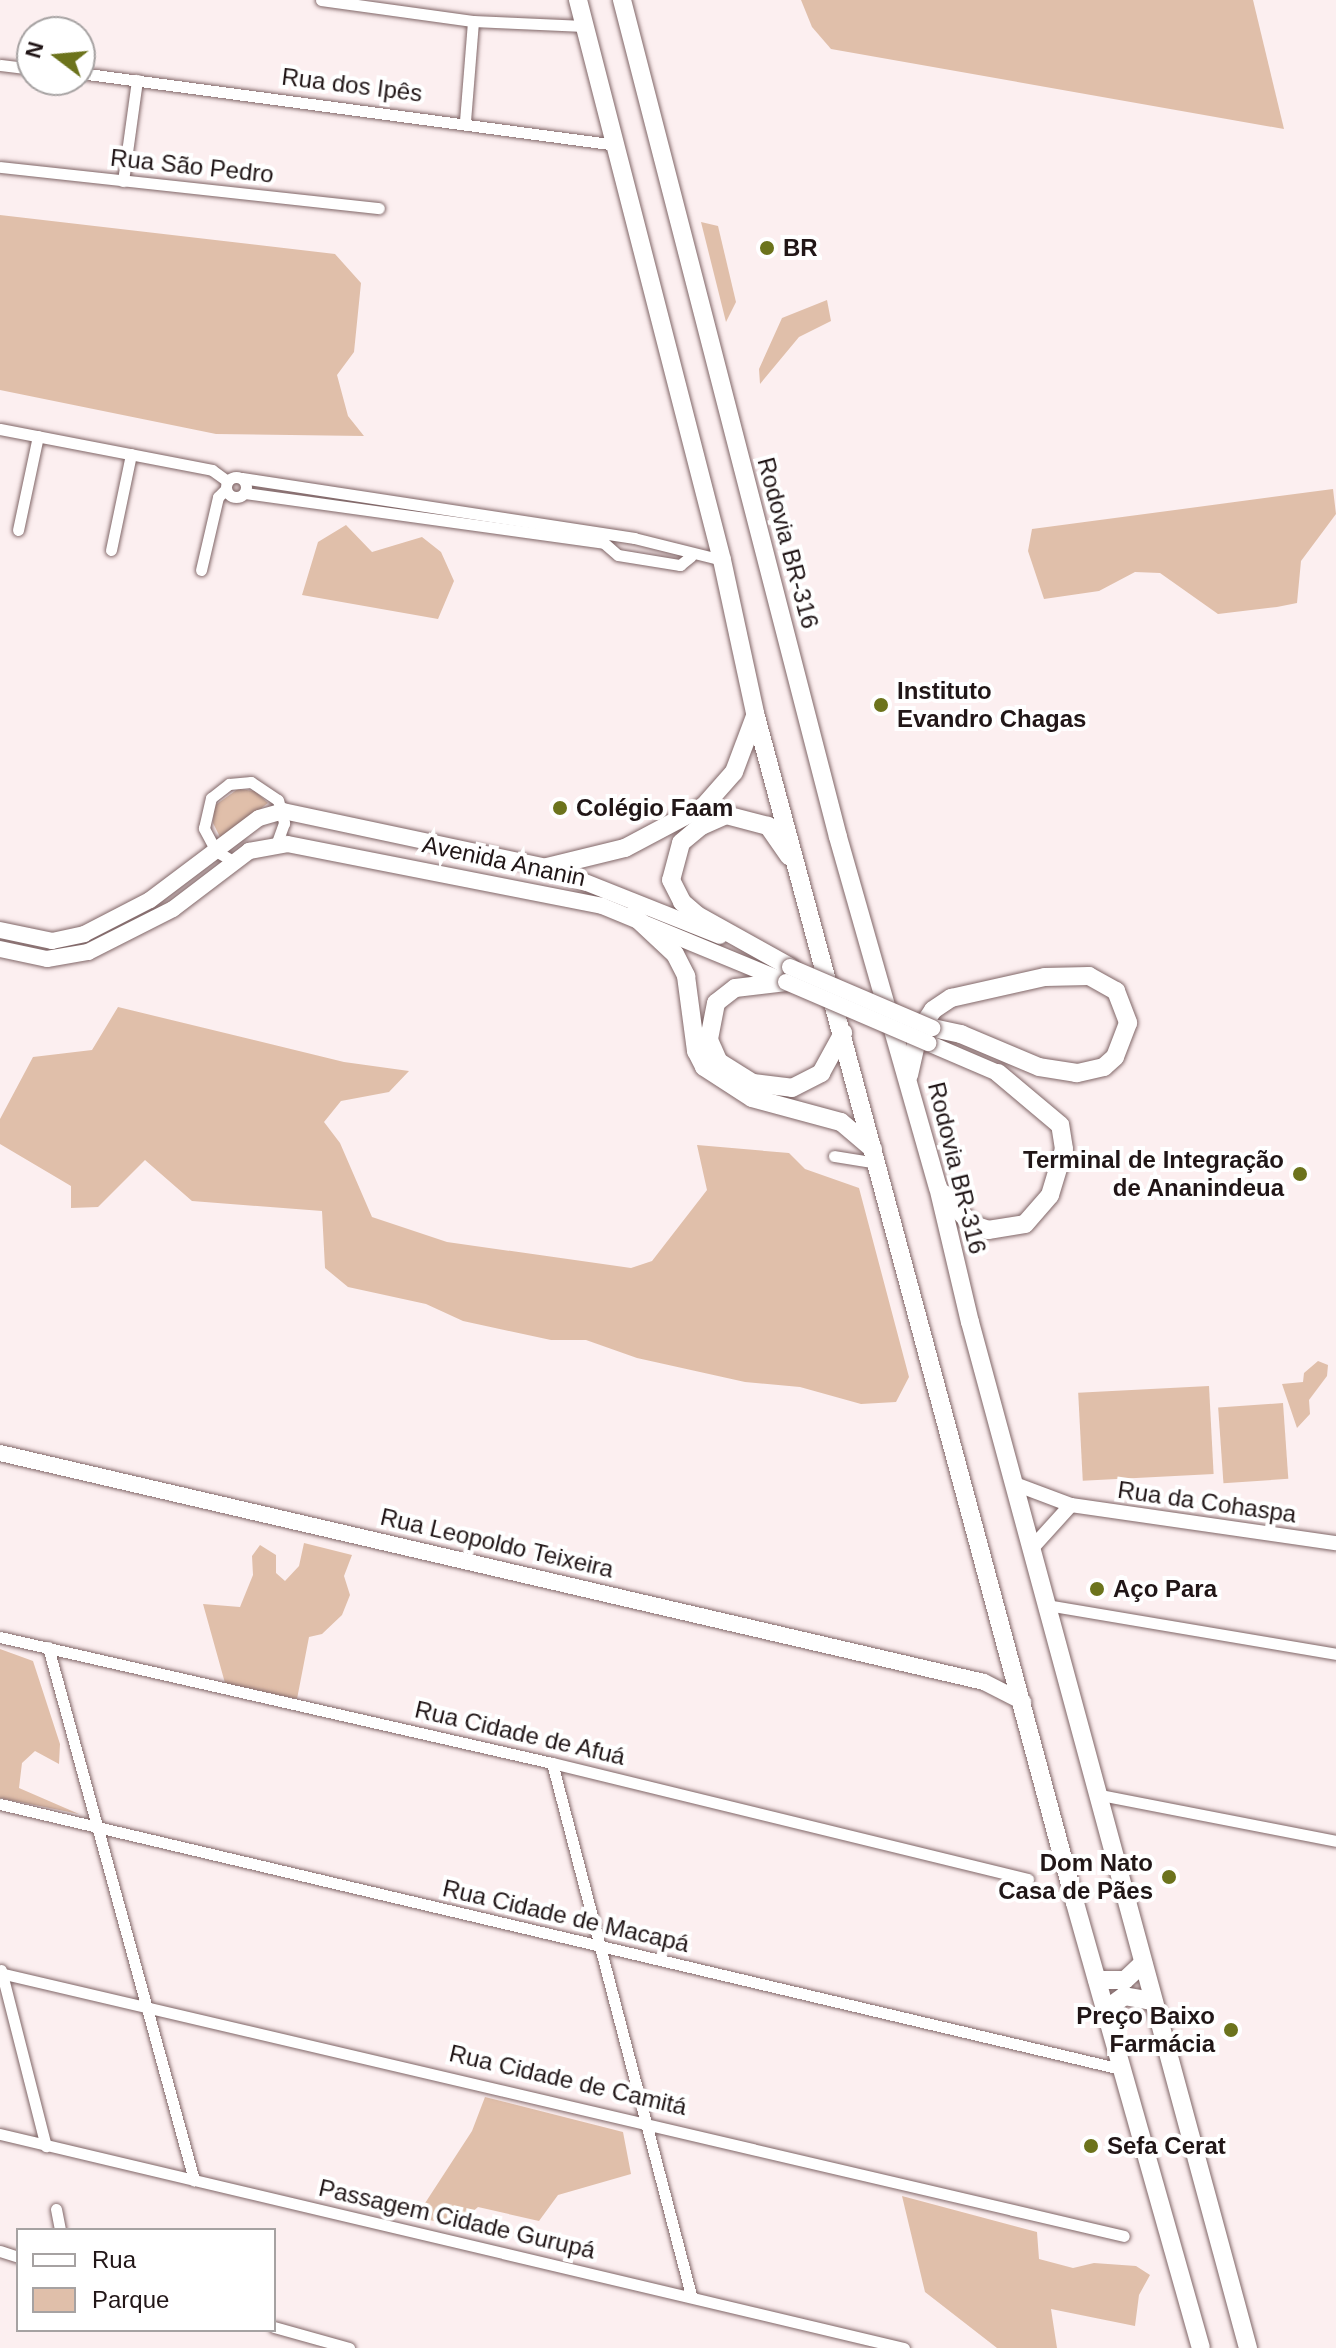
<!DOCTYPE html>
<html>
<head>
<meta charset="utf-8">
<style>
	body { margin:0 }
	#map { position:relative; width:1336px; height:2348px; overflow:hidden; background:#fceff0; font-family:Helvetica,sans-serif }
	div>[style] { position:absolute }
	.green>* { inset:0; background:#e0bfaa; transform-origin:0 0 }
	.roads { filter:drop-shadow(0 0 2px #806667) drop-shadow(0 0 2px #806667) }
	.minor>* { height:11px; margin:-5.5px; padding:0 5.5px; transform-origin:5.5px; border-radius:5.5px; background:#fff }
	.minor>.ring { margin:-5.5px; padding:0; box-sizing:content-box; background:none; border:11px solid #fff; border-radius:50% }
	.tertiary>* { height:14px; margin:-7px; padding:0 7px; transform-origin:7px; border-radius:7px; background:#fff }
	.secondary>* { height:16px; margin:-8px; padding:0 8px; transform-origin:8px; border-radius:8px; background:#fff }
	.trunk>* { height:18px; margin:-9px; padding:0 9px; transform-origin:9px; border-radius:9px; background:#fff }
	.bridges { filter:drop-shadow(0 0 2px #806667) drop-shadow(0 0 2px #806667) }
	.secondary-bridge>* { height:16px; margin:-8px; padding:0 8px; transform-origin:8px; border-radius:8px; background:#fff }
	.dots>* { width:22px; height:22px; translate:-50% -50%; box-sizing:border-box; border:4px solid #fff; border-radius:50% }
	span { translate:-50% -50%; white-space:nowrap; text-align:center; line-height:1.15; -webkit-text-stroke:8px #fff; paint-order:stroke }
	.street-label { font-size:24px; color:#211617 }
	.poi-label { font-size:24px; color:#211617; font-weight:700 }
	.left { translate:0 -50%; text-align:left }
	.right { translate:-100% -50%; text-align:right }
	.legend { position:absolute; left:16px; top:2228px; width:260px; height:104px; box-sizing:border-box; background:#fff; border:2px solid #a6a2a2; margin:0; padding:10px 14px; list-style:none; font-size:24px; color:#211617 }
	.legend li { display:flex; align-items:center; gap:16px; height:40px }
	.legend b { width:40px; border:2px solid #a6a2a2 }
	.north { position:absolute; left:16px; top:16px; width:80px; height:80px; box-sizing:border-box; background:#fff; border:2px solid #a6a2a2; border-radius:50%; rotate:286deg; font-size:22px; font-weight:700; line-height:32px; text-align:center; color:#211617 }
	.north::after { content:''; display:block; margin:auto; width:28px; height:36px; background:#6c731c; clip-path:polygon(50% 0,100% 100%,50% 72%,0 100%) }
</style>
</head>
<body>
<div id="map">
	<div class="green">
		<div style="clip-path:polygon(801px 0,1253px 0,1284px 129px,831px 49px,812px 27px)"></div>
		<div style="clip-path:polygon(0 215px,335px 254px,361px 283px,354px 352px,337px 375px,348px 416px,364px 436px,216px 434px,0 390px)"></div>
		<div style="clip-path:polygon(701px 222px,718px 226px,736px 302px,726px 322px)"></div>
		<div style="clip-path:polygon(827px 300px,831px 321px,799px 337px,760px 384px,759px 369px,782px 318px)"></div>
		<div style="clip-path:polygon(1333px 489px,1336px 514px,1301px 561px,1297px 603px,1277px 607px,1218px 614px,1160px 573px,1135px 572px,1099px 591px,1044px 599px,1028px 551px,1032px 529px)"></div>
		<div style="clip-path:polygon(346px 525px,372px 552px,422px 537px,441px 552px,454px 581px,438px 619px,302px 595px,318px 542px)"></div>
		<div style="clip-path:polygon(238px 789px,255px 791px,268px 803px,221px 839px,213px 823px,214px 806px)"></div>
		<div style="clip-path:polygon(118px 1007px,344px 1062px,409px 1071px,389px 1092px,341px 1101px,324px 1122px,340px 1143px,372px 1217px,447px 1242px,631px 1268px,652px 1261px,707px 1190px,697px 1145px,789px 1153px,805px 1169px,859px 1188px,909px 1377px,896px 1402px,861px 1404px,800px 1387px,745px 1382px,637px 1358px,586px 1340px,551px 1340px,463px 1321px,426px 1304px,348px 1287px,325px 1268px,322px 1211px,192px 1201px,145px 1160px,98px 1207px,71px 1208px,71px 1186px,0 1144px,0 1119px,33px 1057px,92px 1050px)"></div>
		<div style="clip-path:polygon(1318px 1361px,1328px 1365px,1327px 1376px,1309px 1400px,1310px 1414px,1297px 1428px,1282px 1384px,1303px 1382px,1304px 1373px)"></div>
		<div style="left:1209px;top:1386px;width:88px;height:131px;rotate:87deg"></div>
		<div style="left:1283px;top:1403px;width:76px;height:65px;rotate:86deg"></div>
		<div style="clip-path:polygon(304px 1543px,352px 1555px,344px 1576px,350px 1595px,342px 1615px,322px 1634px,309px 1637px,297px 1699px,225px 1683px,203px 1604px,240px 1607px,253px 1575px,252px 1556px,260px 1545px,276px 1555px,276px 1573px,285px 1581px,299px 1566px)"></div>
		<div style="clip-path:polygon(0 1649px,33px 1661px,60px 1744px,59px 1764px,35px 1751px,22px 1763px,19px 1788px,79px 1814px,0 1798px)"></div>
		<div style="clip-path:polygon(485px 2097px,623px 2132px,631px 2174px,558px 2195px,539px 2221px,478px 2207px,456px 2226px,416px 2217px,472px 2131px)"></div>
		<div style="clip-path:polygon(902px 2196px,1037px 2232px,1039px 2259px,1073px 2268px,1094px 2263px,1136px 2266px,1150px 2275px,1139px 2295px,1135px 2326px,1051px 2309px,1057px 2348px,997px 2348px,925px 2292px)"></div>
	</div>
	<div class="roads">
		<div class="minor">
			<div style="left:321px;top:0;width:153px;rotate:7.9deg"></div>
			<div style="left:473px;top:21px;width:111px;rotate:2.6deg"></div>
			<div style="left:0;top:65px;width:32px;rotate:7deg"></div>
			<div style="left:80px;top:73px;width:542px;rotate:7.64deg"></div>
			<div style="left:465px;top:121px;width:100px;rotate:-85.4deg"></div>
			<div style="left:0;top:167px;width:381px;rotate:6.2deg"></div>
			<div style="left:123px;top:181px;width:102px;rotate:-82.1deg"></div>
			<div style="left:0;top:429px;width:216px;rotate:10.9deg"></div>
			<div style="left:212px;top:470px;width:19px;rotate:36deg"></div>
			<div class="ring" style="left:226px;top:477px;width:9px;height:9px"></div>
			<div style="left:242px;top:478px;width:397px;rotate:8.7deg"></div>
			<div style="left:634px;top:538px;width:91px;rotate:14deg"></div>
			<div style="left:245px;top:493px;width:362px;rotate:7.9deg"></div>
			<div style="left:604px;top:543px;width:18px;rotate:41deg"></div>
			<div style="left:618px;top:555px;width:63px;rotate:9.2deg"></div>
			<div style="left:680px;top:565px;width:14px;rotate:-39deg"></div>
			<div style="left:18px;top:530px;width:96px;rotate:-78deg"></div>
			<div style="left:111px;top:550px;width:98px;rotate:-78.2deg"></div>
			<div style="left:201px;top:570px;width:75px;rotate:-76.9deg"></div>
			<div style="left:218px;top:497px;width:11px;rotate:-45deg"></div>
			<div style="left:233px;top:861px;width:20px;rotate:-150deg"></div>
			<div style="left:216px;top:851px;width:26px;rotate:-118deg"></div>
			<div style="left:204px;top:828px;width:31px;rotate:-77deg"></div>
			<div style="left:211px;top:798px;width:23px;rotate:-38deg"></div>
			<div style="left:229px;top:784px;width:22px;rotate:-5deg"></div>
			<div style="left:251px;top:782px;width:32px;rotate:34deg"></div>
			<div style="left:278px;top:800px;width:24px;rotate:75deg"></div>
			<div style="left:284px;top:823px;width:23px;rotate:110deg"></div>
			<div style="left:834px;top:1156px;width:44px;rotate:9.2deg"></div>
			<div style="left:1047px;top:1605px;width:293px;rotate:9.6deg"></div>
			<div style="left:0;top:1637px;width:566px;rotate:12.86deg"></div>
			<div style="left:552px;top:1763px;width:490px;rotate:13.7deg"></div>
			<div style="left:48px;top:1647px;width:553px;rotate:74.68deg"></div>
			<div style="left:552px;top:1763px;width:550px;rotate:75.36deg"></div>
			<div style="left:1100px;top:1795px;width:240px;rotate:11deg"></div>
			<div style="left:0;top:1804px;width:1152px;rotate:13.3deg"></div>
			<div style="left:1px;top:1970px;width:182px;rotate:75.7deg"></div>
			<div style="left:0;top:1973px;width:1154px;rotate:13.17deg"></div>
			<div style="left:0;top:2134px;width:929px;rotate:13.32deg"></div>
			<div style="left:56px;top:2209px;width:21px;rotate:79deg"></div>
			<div style="left:0;top:2251px;width:19px;rotate:18deg"></div>
			<div style="left:274px;top:2327px;width:78px;rotate:15.6deg"></div>
		</div>
		<div class="tertiary">
			<div style="left:1015px;top:1484px;width:60px;rotate:20.6deg"></div>
			<div style="left:1071px;top:1505px;width:268px;rotate:8.2deg"></div>
			<div style="left:1032px;top:1548px;width:58px;rotate:-47.8deg"></div>
		</div>
		<div class="secondary">
			<div style="left:0;top:930px;width:53px;rotate:11.9deg"></div>
			<div style="left:52px;top:941px;width:33px;rotate:-12deg"></div>
			<div style="left:84px;top:934px;width:74px;rotate:-27.3deg"></div>
			<div style="left:150px;top:900px;width:136px;rotate:-37deg"></div>
			<div style="left:259px;top:818px;width:25px;rotate:-16deg"></div>
			<div style="left:283px;top:811px;width:270px;rotate:12deg"></div>
			<div style="left:547px;top:867px;width:186px;rotate:21.7deg"></div>
			<div style="left:0;top:949px;width:48px;rotate:12deg"></div>
			<div style="left:47px;top:959px;width:42px;rotate:-9.7deg"></div>
			<div style="left:88px;top:952px;width:95px;rotate:-26.8deg"></div>
			<div style="left:173px;top:909px;width:96px;rotate:-37.3deg"></div>
			<div style="left:249px;top:851px;width:39px;rotate:-10deg"></div>
			<div style="left:287px;top:844px;width:321px;rotate:11.1deg"></div>
			<div style="left:602px;top:906px;width:199px;rotate:22.4deg"></div>
			<div style="left:928px;top:1043px;width:76px;rotate:23.2deg"></div>
			<div style="left:0;top:1453px;width:1010px;rotate:13.1deg"></div>
			<div style="left:984px;top:1682px;width:44px;rotate:27.1deg"></div>
		</div>
		<div class="trunk">
			<div style="left:578px;top:0;width:578px;rotate:75.58deg"></div>
			<div style="left:722px;top:560px;width:157px;rotate:77.8deg"></div>
			<div style="left:755px;top:713px;width:1232px;rotate:74.95deg"></div>
			<div style="left:1075px;top:1903px;width:462px;rotate:74.2deg"></div>
			<div style="left:622px;top:0;width:864px;rotate:75.53deg"></div>
			<div style="left:838px;top:837px;width:364px;rotate:74.1deg"></div>
			<div style="left:938px;top:1187px;width:139px;rotate:76.7deg"></div>
			<div style="left:970px;top:1322px;width:1063px;rotate:74.84deg"></div>
			<div style="left:789px;top:856px;width:37px;rotate:-125deg"></div>
			<div style="left:768px;top:826px;width:43px;rotate:-165.3deg"></div>
			<div style="left:726px;top:815px;width:27px;rotate:156deg"></div>
			<div style="left:701px;top:826px;width:26px;rotate:140deg"></div>
			<div style="left:681px;top:843px;width:38px;rotate:105deg"></div>
			<div style="left:671px;top:880px;width:25px;rotate:63deg"></div>
			<div style="left:682px;top:902px;width:20px;rotate:41deg"></div>
			<div style="left:697px;top:915px;width:107px;rotate:29.2deg"></div>
			<div style="left:547px;top:867px;width:80px;rotate:-13.7deg"></div>
			<div style="left:625px;top:848px;width:89px;rotate:-28deg"></div>
			<div style="left:704px;top:806px;width:45px;rotate:-48.6deg"></div>
			<div style="left:734px;top:772px;width:60px;rotate:-69.4deg"></div>
			<div style="left:633px;top:915px;width:57px;rotate:42.9deg"></div>
			<div style="left:675px;top:954px;width:25px;rotate:63deg"></div>
			<div style="left:686px;top:976px;width:76px;rotate:82.4deg"></div>
			<div style="left:696px;top:1051px;width:18px;rotate:63deg"></div>
			<div style="left:704px;top:1067px;width:57px;rotate:32.9deg"></div>
			<div style="left:752px;top:1098px;width:92px;rotate:15.1deg"></div>
			<div style="left:841px;top:1122px;width:42px;rotate:40.2deg"></div>
			<div style="left:786px;top:982px;width:51px;rotate:173.3deg"></div>
			<div style="left:735px;top:988px;width:24px;rotate:142deg"></div>
			<div style="left:716px;top:1003px;width:38px;rotate:101deg"></div>
			<div style="left:709px;top:1040px;width:24px;rotate:66deg"></div>
			<div style="left:719px;top:1062px;width:40px;rotate:32deg"></div>
			<div style="left:753px;top:1083px;width:39px;rotate:7deg"></div>
			<div style="left:792px;top:1088px;width:33px;rotate:-27deg"></div>
			<div style="left:821px;top:1073px;width:46px;rotate:-61.2deg"></div>
			<div style="left:909px;top:1075px;width:45px;rotate:-77.2deg"></div>
			<div style="left:919px;top:1031px;width:25px;rotate:-56deg"></div>
			<div style="left:933px;top:1010px;width:22px;rotate:-34deg"></div>
			<div style="left:951px;top:998px;width:96px;rotate:-12.6deg"></div>
			<div style="left:1045px;top:977px;width:44px;rotate:-1.3deg"></div>
			<div style="left:1089px;top:976px;width:31px;rotate:29deg"></div>
			<div style="left:1116px;top:991px;width:34px;rotate:69deg"></div>
			<div style="left:1128px;top:1023px;width:36px;rotate:111deg"></div>
			<div style="left:1115px;top:1057px;width:15px;rotate:138deg"></div>
			<div style="left:1104px;top:1067px;width:28px;rotate:167deg"></div>
			<div style="left:1077px;top:1073px;width:38px;rotate:-171deg"></div>
			<div style="left:1039px;top:1067px;width:85px;rotate:-157.1deg"></div>
			<div style="left:961px;top:1034px;width:30px;rotate:-168deg"></div>
			<div style="left:944px;top:1194px;width:40px;rotate:48deg"></div>
			<div style="left:971px;top:1224px;width:18px;rotate:19deg"></div>
			<div style="left:988px;top:1230px;width:37px;rotate:-9deg"></div>
			<div style="left:1025px;top:1224px;width:38px;rotate:-49deg"></div>
			<div style="left:1050px;top:1195px;width:48px;rotate:-73.1deg"></div>
			<div style="left:1064px;top:1149px;width:24px;rotate:-99deg"></div>
			<div style="left:1060px;top:1125px;width:81px;rotate:-140deg"></div>
			<div style="left:1097px;top:1980px;width:28px"></div>
			<div style="left:1125px;top:1980px;width:25px;rotate:-43deg"></div>
			<div style="left:1105px;top:2010px;width:24px;rotate:-36deg"></div>
			<div style="left:1124px;top:1996px;width:29px;rotate:10deg"></div>
		</div>
	</div>
	<div class="bridges">
		<div class="secondary-bridge">
			<div style="left:790px;top:967px;width:155px;rotate:23.2deg"></div>
			<div style="left:786px;top:982px;width:155px;rotate:23.2deg"></div>
		</div>
	</div>
	<div class="dots">
		<div style="left:767px;top:248px;background:#6c731c"></div>
		<div style="left:881px;top:705px;background:#6c731c"></div>
		<div style="left:560px;top:808px;background:#6c731c"></div>
		<div style="left:1300px;top:1174px;background:#6c731c"></div>
		<div style="left:1097px;top:1589px;background:#6c731c"></div>
		<div style="left:1169px;top:1877px;background:#6c731c"></div>
		<div style="left:1231px;top:2030px;background:#6c731c"></div>
		<div style="left:1091px;top:2146px;background:#6c731c"></div>
	</div>
	<div class="street-label">
		<span style="left:352px;top:85px;rotate:7deg">Rua dos Ipês</span>
		<span style="left:192px;top:166px;rotate:6deg">Rua São Pedro</span>
		<span style="left:788px;top:543px;rotate:75deg">Rodovia BR-316</span>
		<span style="left:504px;top:861px;rotate:12deg">Avenida Ananin</span>
		<span style="left:957px;top:1168px;rotate:76deg">Rodovia BR-316</span>
		<span style="left:1207px;top:1502px;rotate:8deg">Rua da Cohaspa</span>
		<span style="left:497px;top:1543px;rotate:13deg">Rua Leopoldo Teixeira</span>
		<span style="left:520px;top:1733px;rotate:13deg">Rua Cidade de Afuá</span>
		<span style="left:566px;top:1916px;rotate:13deg">Rua Cidade de Macapá</span>
		<span style="left:568px;top:2080px;rotate:13deg">Rua Cidade de Camitá</span>
		<span style="left:457px;top:2219px;rotate:13deg">Passagem Cidade Gurupá</span>
	</div>
	<div class="poi-label">
		<span class="left" style="left:783px;top:248px">BR</span>
		<span class="left" style="left:897px;top:705px">Instituto<br>Evandro Chagas</span>
		<span class="left" style="left:576px;top:808px">Colégio Faam</span>
		<span class="right" style="left:1284px;top:1174px">Terminal de Integração<br>de Ananindeua</span>
		<span class="left" style="left:1113px;top:1589px">Aço Para</span>
		<span class="right" style="left:1153px;top:1877px">Dom Nato<br>Casa de Pães</span>
		<span class="right" style="left:1215px;top:2030px">Preço Baixo<br>Farmácia</span>
		<span class="left" style="left:1107px;top:2146px">Sefa Cerat</span>
	</div>
	<ul class="legend">
	<li><b style="height:10px;background:#fff"></b>Rua</li>
	<li><b style="height:22px;background:#e0bfaa"></b>Parque</li>
	</ul>
	<div class="north">N</div>
</div>
</body>
</html>
